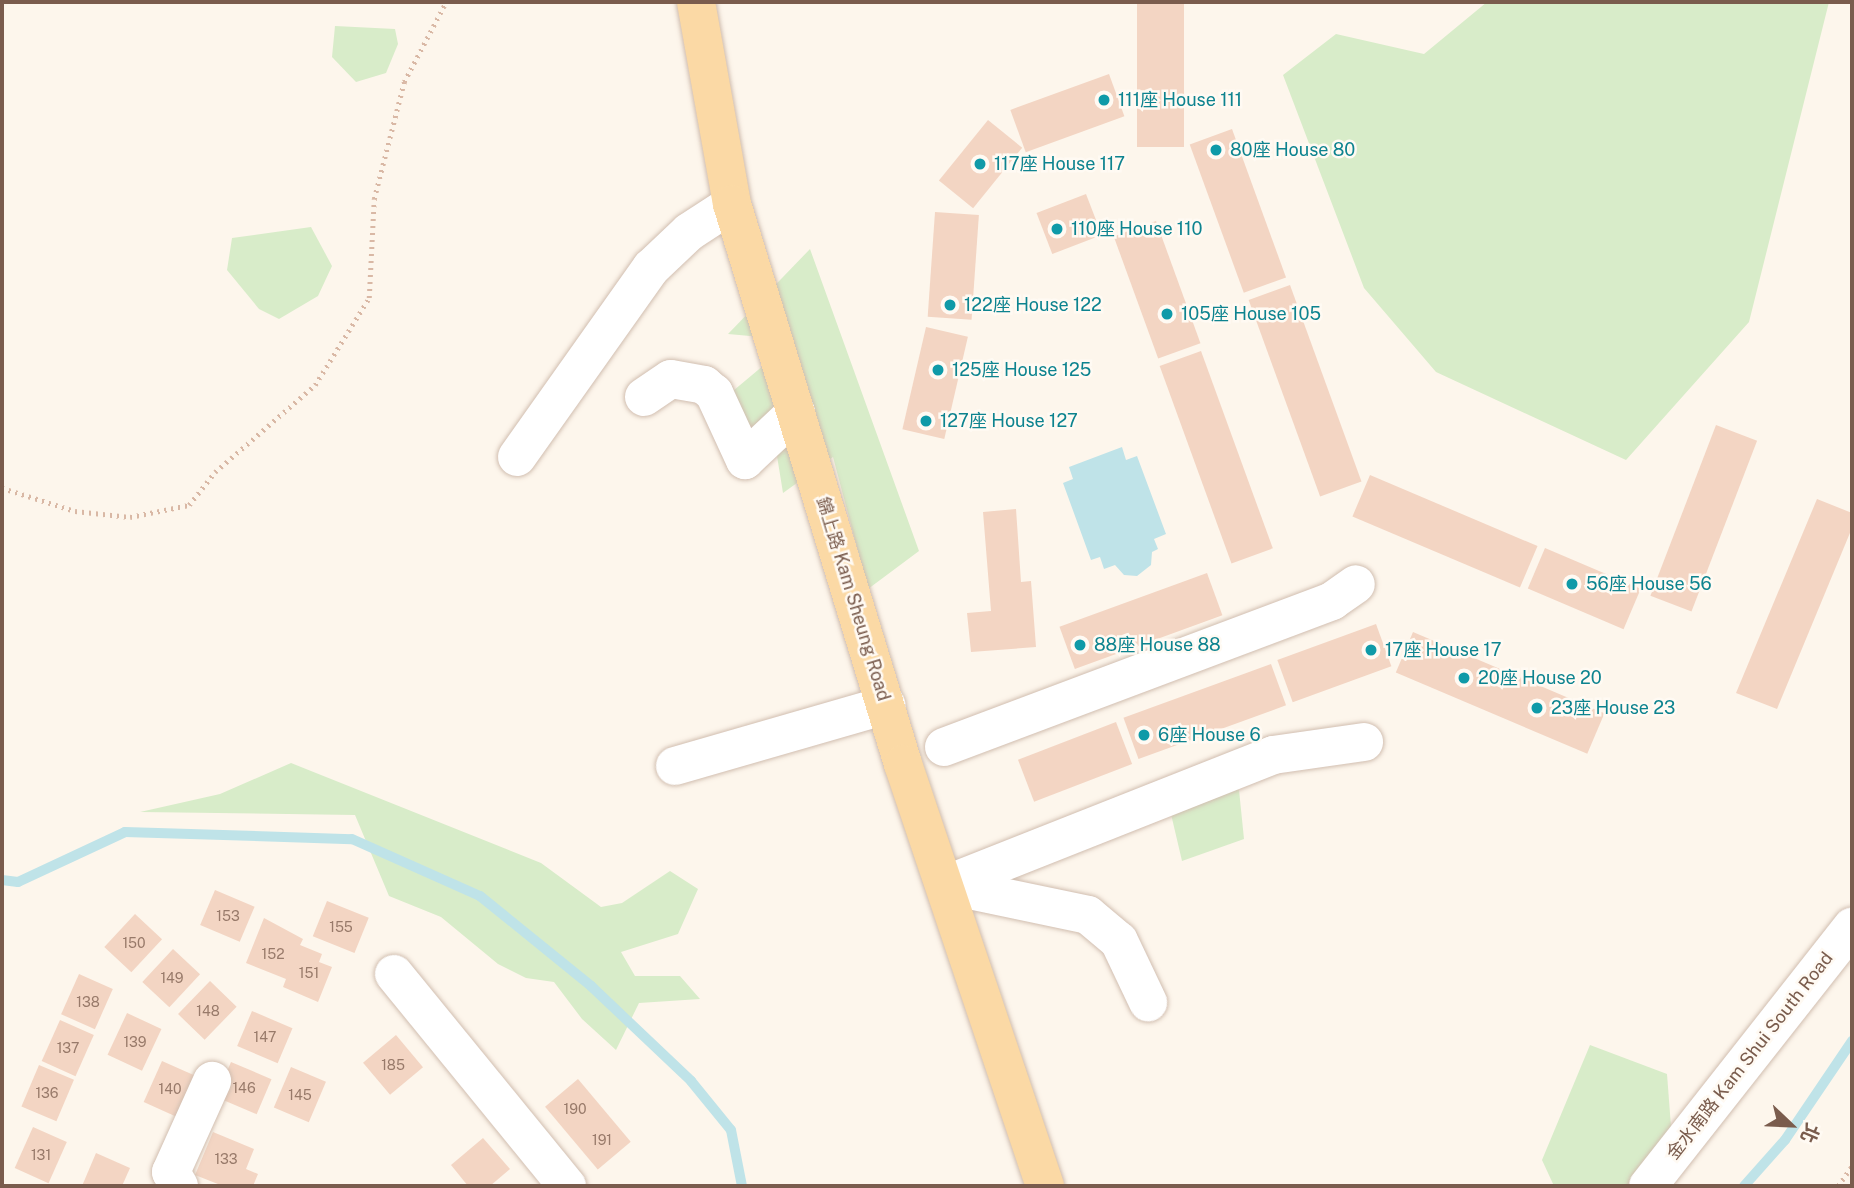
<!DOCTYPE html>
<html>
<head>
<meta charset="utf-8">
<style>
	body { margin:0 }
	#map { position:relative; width:1854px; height:1188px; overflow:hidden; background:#fdf6ec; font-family:"Public Sans","Noto Sans TC",sans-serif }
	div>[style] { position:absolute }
	.green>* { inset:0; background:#d8ecc9 }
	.water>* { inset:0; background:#bfe3e8 }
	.stream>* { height:10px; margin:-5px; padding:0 5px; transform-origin:5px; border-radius:5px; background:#bfe3e8 }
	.building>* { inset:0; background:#f3d5c3; transform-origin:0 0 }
	.path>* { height:4.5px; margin-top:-2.25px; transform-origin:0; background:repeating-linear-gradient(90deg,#d9b8a5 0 2px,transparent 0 7px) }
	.roads { filter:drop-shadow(0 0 2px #d1beb0) drop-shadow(0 0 2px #d1beb0) }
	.minor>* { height:38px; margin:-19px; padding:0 19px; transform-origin:19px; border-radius:19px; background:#fff }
	.major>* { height:38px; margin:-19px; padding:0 19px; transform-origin:19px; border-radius:19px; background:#fbd9a5 }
	.dots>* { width:19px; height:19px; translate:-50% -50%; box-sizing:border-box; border:4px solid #fffaf3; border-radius:50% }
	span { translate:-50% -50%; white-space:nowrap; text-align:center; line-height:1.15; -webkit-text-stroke:5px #fffaf3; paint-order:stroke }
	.number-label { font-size:14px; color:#987a6a }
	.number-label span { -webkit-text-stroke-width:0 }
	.culture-label { font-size:18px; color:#0d838f }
	.left { translate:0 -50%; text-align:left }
	.street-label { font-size:18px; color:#7a5c4d }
	.frame { position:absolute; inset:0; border:4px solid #7a5c4d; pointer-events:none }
	.north { position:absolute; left:1756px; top:1090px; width:70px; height:70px; -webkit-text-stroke:5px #fffaf3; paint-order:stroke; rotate:113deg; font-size:19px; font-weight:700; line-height:28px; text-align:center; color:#7a5c4d }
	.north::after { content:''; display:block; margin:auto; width:24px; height:32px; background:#7a5c4d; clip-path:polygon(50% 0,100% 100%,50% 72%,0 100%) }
</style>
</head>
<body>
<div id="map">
	<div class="green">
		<div style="clip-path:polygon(1487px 2px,1829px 2px,1749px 322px,1626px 460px,1436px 372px,1364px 288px,1283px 75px,1336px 34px,1424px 54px)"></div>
		<div style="clip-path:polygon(335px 26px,395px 29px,398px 44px,386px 73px,356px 82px,332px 57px)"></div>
		<div style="clip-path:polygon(311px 227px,332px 266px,318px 296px,279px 319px,259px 309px,227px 270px,232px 238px)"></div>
		<div style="clip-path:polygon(810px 249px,919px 551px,868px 589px,833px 457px,783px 493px,777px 456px,721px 401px,794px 340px,728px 334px)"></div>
		<div style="clip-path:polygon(291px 763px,541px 863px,601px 907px,622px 903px,670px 871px,698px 889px,678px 934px,621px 952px,635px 976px,680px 976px,700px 999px,639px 1003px,616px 1050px,582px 1019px,554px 982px,526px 978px,498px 964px,441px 917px,389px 896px,355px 815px,140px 812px,220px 794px)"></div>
		<div style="clip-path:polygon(1203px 766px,1239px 790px,1244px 839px,1182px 861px,1167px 797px)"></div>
		<div style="clip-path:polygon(1590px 1045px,1667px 1074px,1675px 1179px,1669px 1186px,1554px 1186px,1542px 1160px)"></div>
	</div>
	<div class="water">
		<div style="clip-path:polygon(1122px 447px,1126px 460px,1137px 456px,1166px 534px,1154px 539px,1158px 549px,1152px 552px,1151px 565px,1137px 576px,1124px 575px,1115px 565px,1104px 569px,1100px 557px,1091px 560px,1063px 483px,1073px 479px,1069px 467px)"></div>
	</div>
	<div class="stream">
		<div style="left:2px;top:880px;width:16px;rotate:7deg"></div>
		<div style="left:18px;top:882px;width:118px;rotate:-25deg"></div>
		<div style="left:125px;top:832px;width:227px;rotate:1.8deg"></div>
		<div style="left:352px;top:839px;width:140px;rotate:24deg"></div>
		<div style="left:480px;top:896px;width:143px;rotate:39deg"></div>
		<div style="left:591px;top:986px;width:138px;rotate:43.5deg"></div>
		<div style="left:691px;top:1081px;width:63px;rotate:50.8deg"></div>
		<div style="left:731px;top:1130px;width:57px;rotate:78.9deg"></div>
		<div style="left:1744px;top:1186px;width:62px;rotate:-48.3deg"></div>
		<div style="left:1785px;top:1140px;width:120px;rotate:-55.9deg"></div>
	</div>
	<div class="building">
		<div style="left:1137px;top:2px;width:47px;height:145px"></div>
		<div style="left:1109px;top:74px;width:45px;height:105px;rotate:70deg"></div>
		<div style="left:988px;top:120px;width:44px;height:78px;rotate:39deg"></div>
		<div style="left:1232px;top:129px;width:158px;height:45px;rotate:70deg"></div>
		<div style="left:1086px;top:194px;width:44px;height:53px;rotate:69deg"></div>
		<div style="left:935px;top:212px;width:44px;height:105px;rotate:4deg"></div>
		<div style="left:1156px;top:221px;width:130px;height:45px;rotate:70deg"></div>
		<div style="left:1290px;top:285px;width:209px;height:44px;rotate:70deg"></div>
		<div style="left:926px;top:327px;width:43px;height:105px;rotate:13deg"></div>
		<div style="left:1201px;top:351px;width:210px;height:44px;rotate:70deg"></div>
		<div style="left:1716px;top:425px;width:44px;height:183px;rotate:21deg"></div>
		<div style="left:1370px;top:475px;width:182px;height:45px;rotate:23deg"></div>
		<div style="clip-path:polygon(1817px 499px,1852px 513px,1852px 528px,1777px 709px,1736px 693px)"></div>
		<div style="clip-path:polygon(1016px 509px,1021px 582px,1031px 581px,1036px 647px,971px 652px,967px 613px,991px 611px,983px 512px)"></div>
		<div style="left:1545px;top:548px;width:104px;height:44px;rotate:23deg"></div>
		<div style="left:1207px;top:573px;width:45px;height:157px;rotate:70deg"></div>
		<div style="left:1376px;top:624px;width:45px;height:105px;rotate:70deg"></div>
		<div style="left:1413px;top:632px;width:208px;height:44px;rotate:23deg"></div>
		<div style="left:1271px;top:664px;width:44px;height:157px;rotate:70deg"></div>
		<div style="left:1116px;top:722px;width:45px;height:105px;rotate:69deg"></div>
		<div style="left:215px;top:890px;width:43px;height:38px;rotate:23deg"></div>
		<div style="left:327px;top:901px;width:45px;height:38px;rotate:22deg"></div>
		<div style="left:135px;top:914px;width:37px;height:45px;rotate:43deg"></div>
		<div style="clip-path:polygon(264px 918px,303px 939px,300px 945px,322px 954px,319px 962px,332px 967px,318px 1002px,283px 987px,286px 979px,246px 963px)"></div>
		<div style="left:173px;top:949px;width:37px;height:45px;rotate:43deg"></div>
		<div style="left:79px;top:974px;width:37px;height:44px;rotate:24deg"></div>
		<div style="left:210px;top:981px;width:37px;height:46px;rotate:44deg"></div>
		<div style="left:252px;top:1011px;width:44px;height:38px;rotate:23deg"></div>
		<div style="left:127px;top:1013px;width:38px;height:46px;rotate:25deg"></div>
		<div style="left:60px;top:1020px;width:37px;height:45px;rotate:24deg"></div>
		<div style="left:396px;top:1035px;width:42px;height:43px;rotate:50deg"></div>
		<div style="left:162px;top:1061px;width:37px;height:45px;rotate:24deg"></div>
		<div style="left:231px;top:1062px;width:44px;height:38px;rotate:23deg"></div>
		<div style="left:39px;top:1065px;width:38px;height:45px;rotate:23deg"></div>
		<div style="left:291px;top:1067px;width:38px;height:44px;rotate:23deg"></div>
		<div style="left:578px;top:1079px;width:82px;height:43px;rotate:50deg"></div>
		<div style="left:33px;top:1127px;width:37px;height:45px;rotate:24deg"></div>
		<div style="clip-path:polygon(213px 1132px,254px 1149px,246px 1169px,258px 1174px,253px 1186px,223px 1186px,195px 1175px)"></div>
		<div style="clip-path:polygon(483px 1138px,510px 1169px,490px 1186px,468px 1186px,451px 1165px)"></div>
		<div style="clip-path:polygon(96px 1153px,130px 1168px,122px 1186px,82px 1186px)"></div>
	</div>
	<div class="path">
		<div style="left:2px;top:488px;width:77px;rotate:17.5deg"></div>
		<div style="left:75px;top:511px;width:55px;rotate:6.2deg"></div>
		<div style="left:130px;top:517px;width:60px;rotate:-11.5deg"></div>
		<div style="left:189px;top:505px;width:42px;rotate:-51.8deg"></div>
		<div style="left:215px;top:472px;width:133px;rotate:-41deg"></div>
		<div style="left:315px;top:385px;width:102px;rotate:-58.2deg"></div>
		<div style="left:369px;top:298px;width:99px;rotate:-87.1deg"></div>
		<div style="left:374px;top:199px;width:121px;rotate:-75.6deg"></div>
		<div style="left:404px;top:82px;width:90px;rotate:-62.3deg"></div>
		<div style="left:1838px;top:1186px;width:24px;rotate:-55deg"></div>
	</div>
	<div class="roads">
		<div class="minor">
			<div style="left:644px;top:397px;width:32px;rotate:-34deg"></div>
			<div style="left:671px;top:379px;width:34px;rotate:10deg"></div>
			<div style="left:704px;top:385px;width:13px;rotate:39deg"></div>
			<div style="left:714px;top:393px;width:74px;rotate:65.2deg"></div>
			<div style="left:745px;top:460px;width:70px;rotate:-43.3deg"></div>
			<div style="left:517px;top:457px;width:232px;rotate:-54.7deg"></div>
			<div style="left:651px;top:268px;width:52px;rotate:-43.5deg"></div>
			<div style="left:689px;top:232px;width:51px;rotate:-33.1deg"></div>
			<div style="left:944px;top:747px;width:415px;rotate:-20.6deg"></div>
			<div style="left:1332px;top:601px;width:29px;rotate:-35deg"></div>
			<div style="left:675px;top:766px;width:220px;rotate:-16.1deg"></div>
			<div style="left:945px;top:885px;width:353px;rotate:-21.6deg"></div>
			<div style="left:1273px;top:755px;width:92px;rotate:-8.1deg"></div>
			<div style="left:945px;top:885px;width:146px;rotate:11.8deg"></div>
			<div style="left:1088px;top:915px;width:40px;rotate:40deg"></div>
			<div style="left:1119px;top:941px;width:68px;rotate:64.6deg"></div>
			<div style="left:394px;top:974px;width:274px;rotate:50.8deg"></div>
			<div style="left:179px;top:1186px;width:16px;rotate:-120deg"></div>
			<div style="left:171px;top:1172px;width:100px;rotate:-65.7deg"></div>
			<div style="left:1648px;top:1186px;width:330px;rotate:-51.8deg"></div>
		</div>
		<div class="major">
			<div style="left:696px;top:2px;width:205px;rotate:79.9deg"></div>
			<div style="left:732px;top:204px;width:586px;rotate:73.02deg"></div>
			<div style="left:903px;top:764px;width:445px;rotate:71.4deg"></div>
		</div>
	</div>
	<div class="dots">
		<div style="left:1104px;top:100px;background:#0f9aa8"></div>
		<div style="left:1216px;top:150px;background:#0f9aa8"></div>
		<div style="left:980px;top:164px;background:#0f9aa8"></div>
		<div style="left:1057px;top:229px;background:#0f9aa8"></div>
		<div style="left:950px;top:305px;background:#0f9aa8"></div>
		<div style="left:1167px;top:314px;background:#0f9aa8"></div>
		<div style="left:938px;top:370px;background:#0f9aa8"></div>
		<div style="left:926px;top:421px;background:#0f9aa8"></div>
		<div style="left:1572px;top:584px;background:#0f9aa8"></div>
		<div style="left:1080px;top:645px;background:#0f9aa8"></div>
		<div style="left:1371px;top:650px;background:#0f9aa8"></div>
		<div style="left:1464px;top:678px;background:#0f9aa8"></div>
		<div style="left:1537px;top:708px;background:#0f9aa8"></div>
		<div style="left:1144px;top:735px;background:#0f9aa8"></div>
	</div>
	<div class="number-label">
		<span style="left:228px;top:916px">153</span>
		<span style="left:341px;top:927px">155</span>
		<span style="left:134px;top:943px">150</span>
		<span style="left:273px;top:954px">152</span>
		<span style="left:309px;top:973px">151</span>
		<span style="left:172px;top:978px">149</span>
		<span style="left:88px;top:1002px">138</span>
		<span style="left:208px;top:1011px">148</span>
		<span style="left:265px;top:1037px">147</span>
		<span style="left:135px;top:1042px">139</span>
		<span style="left:68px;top:1048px">137</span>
		<span style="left:393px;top:1065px">185</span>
		<span style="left:244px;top:1088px">146</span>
		<span style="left:170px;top:1089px">140</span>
		<span style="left:47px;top:1093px">136</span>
		<span style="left:300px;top:1095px">145</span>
		<span style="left:575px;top:1109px">190</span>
		<span style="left:602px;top:1140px">191</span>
		<span style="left:41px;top:1155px">131</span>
		<span style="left:226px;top:1159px">133</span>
	</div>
	<div class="culture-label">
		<span class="left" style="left:1118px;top:100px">111座 House 111</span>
		<span class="left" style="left:1230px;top:150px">80座 House 80</span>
		<span class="left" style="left:994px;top:164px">117座 House 117</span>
		<span class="left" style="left:1071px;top:229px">110座 House 110</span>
		<span class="left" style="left:964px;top:305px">122座 House 122</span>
		<span class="left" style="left:1181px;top:314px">105座 House 105</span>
		<span class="left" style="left:952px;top:370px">125座 House 125</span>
		<span class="left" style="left:940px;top:421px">127座 House 127</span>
		<span class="left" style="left:1586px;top:584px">56座 House 56</span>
		<span class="left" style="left:1094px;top:645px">88座 House 88</span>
		<span class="left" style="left:1385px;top:650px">17座 House 17</span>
		<span class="left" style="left:1478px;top:678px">20座 House 20</span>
		<span class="left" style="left:1551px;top:708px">23座 House 23</span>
		<span class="left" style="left:1158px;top:735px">6座 House 6</span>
	</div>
	<div class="street-label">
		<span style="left:853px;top:599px;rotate:73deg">錦上路 Kam Sheung Road</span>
		<span style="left:1750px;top:1056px;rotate:-52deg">金水南路 Kam Shui South Road</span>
	</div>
	<div class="frame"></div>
	<div class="north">北</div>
</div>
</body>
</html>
